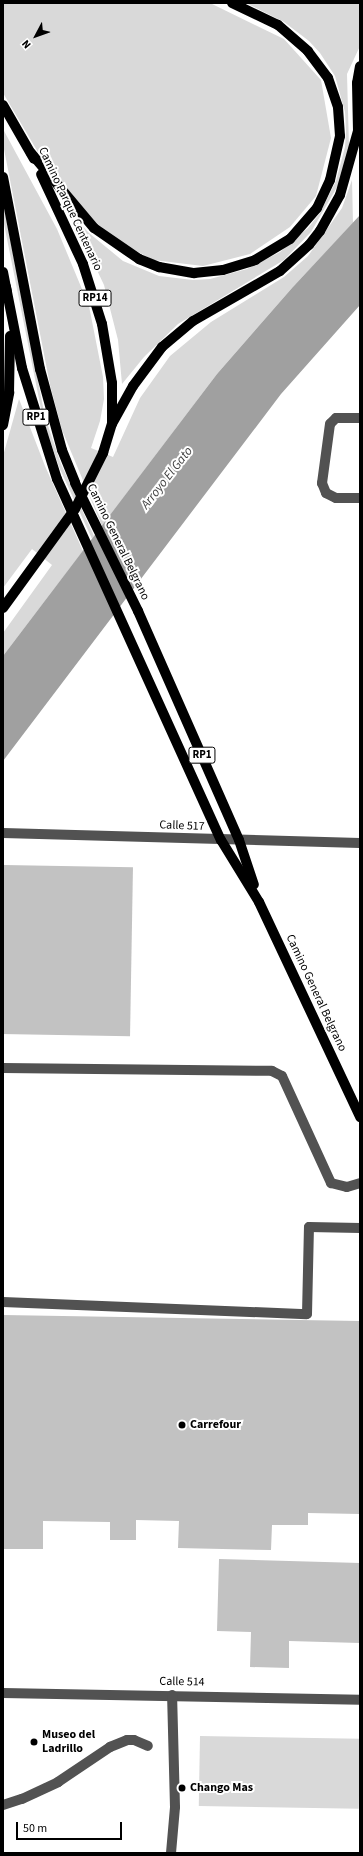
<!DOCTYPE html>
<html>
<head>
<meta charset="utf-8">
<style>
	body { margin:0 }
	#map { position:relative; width:363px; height:1856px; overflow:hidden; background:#fff; font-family:"Source Sans 3",sans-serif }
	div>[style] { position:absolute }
	.green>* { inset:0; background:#d9d9d9; transform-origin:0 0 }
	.water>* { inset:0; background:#a0a0a0 }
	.building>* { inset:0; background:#c2c2c2; transform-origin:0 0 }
	.minor>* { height:10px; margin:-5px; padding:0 5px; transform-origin:5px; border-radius:5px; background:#525252 }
	.major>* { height:10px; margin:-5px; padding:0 5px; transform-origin:5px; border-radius:5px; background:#000 }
	.dots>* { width:11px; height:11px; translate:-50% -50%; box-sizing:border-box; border:2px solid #fff; border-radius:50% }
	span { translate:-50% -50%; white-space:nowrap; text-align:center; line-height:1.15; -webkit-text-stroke:4px #fff; paint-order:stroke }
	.shield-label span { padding:1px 3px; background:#fff; border:1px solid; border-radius:3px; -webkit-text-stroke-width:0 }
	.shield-label { font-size:11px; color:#000; font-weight:700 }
	.street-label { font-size:12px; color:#000 }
	.poi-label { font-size:12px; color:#000; font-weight:700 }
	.left { translate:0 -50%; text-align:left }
	.water-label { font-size:13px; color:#414141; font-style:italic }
	.frame { position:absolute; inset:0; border:4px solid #000; pointer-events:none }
	.north { position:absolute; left:16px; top:16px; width:40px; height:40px; -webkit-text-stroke:3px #fff; paint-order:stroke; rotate:229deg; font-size:11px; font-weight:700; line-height:16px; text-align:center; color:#000 }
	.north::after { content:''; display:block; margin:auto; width:14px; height:18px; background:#000; clip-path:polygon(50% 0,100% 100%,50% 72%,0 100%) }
	.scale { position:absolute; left:16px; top:1822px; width:106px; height:18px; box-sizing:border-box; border:2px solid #000; border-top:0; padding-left:5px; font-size:12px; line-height:14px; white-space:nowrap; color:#000; -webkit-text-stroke:3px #fff; paint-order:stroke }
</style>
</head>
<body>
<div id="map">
	<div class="green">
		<div style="clip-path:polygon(3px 3px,210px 3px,284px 39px,321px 80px,331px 138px,316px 196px,290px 227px,250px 254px,203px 266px,153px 260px,94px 228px,42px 159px,3px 93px)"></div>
		<div style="clip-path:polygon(246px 3px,360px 3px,360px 46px,347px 74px,349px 147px,340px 182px,311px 232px,284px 260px,178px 324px,144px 357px,122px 384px,118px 340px,104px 285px,81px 236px,63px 205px,89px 233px,123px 261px,159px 276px,193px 280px,210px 279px,247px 269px,280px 252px,308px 228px,320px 213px,336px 181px,345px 147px,346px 131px,345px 112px,335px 76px,320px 53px,309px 41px,284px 22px)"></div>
		<div style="clip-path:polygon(3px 129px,57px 229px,89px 306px,103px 377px,104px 399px,100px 421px,91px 448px,113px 457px,140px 398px,170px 356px,211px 322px,284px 277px,308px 256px,342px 208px,352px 180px,353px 223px,292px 288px,217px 374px,102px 526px,62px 430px,50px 385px,3px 144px)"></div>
		<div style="clip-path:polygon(3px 202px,45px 417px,61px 464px,94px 536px,92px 539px,59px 467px,43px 419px,3px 219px)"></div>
		<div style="clip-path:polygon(19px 399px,45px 466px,83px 551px,3px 656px,3px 633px,52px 565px,32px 549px,3px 588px,3px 456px)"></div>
		<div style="left:200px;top:1736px;width:160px;height:70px;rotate:1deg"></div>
	</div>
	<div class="water">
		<div style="clip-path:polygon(360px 215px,360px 305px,281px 394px,3px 761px,3px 656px,217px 374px,292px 288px)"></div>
	</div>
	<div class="building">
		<div style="left:4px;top:865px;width:129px;height:169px;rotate:1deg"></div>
		<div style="clip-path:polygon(3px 1315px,360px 1321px,360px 1514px,308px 1513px,308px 1525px,272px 1525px,271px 1550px,178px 1548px,179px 1521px,136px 1520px,136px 1540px,110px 1540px,110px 1522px,43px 1521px,43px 1549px,3px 1549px)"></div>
		<div style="clip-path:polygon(219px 1559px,360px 1563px,360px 1643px,289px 1641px,289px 1668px,250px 1667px,251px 1632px,217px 1631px)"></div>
	</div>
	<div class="minor">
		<div style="left:360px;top:418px;width:24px;rotate:180deg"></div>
		<div style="left:336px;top:418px;width:8px;rotate:135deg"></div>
		<div style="left:330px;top:424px;width:60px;rotate:97.7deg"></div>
		<div style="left:322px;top:483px;width:11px;rotate:68deg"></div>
		<div style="left:326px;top:493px;width:11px;rotate:27deg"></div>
		<div style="left:336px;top:498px;width:24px"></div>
		<div style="left:3px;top:833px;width:357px;rotate:1.6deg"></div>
		<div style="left:3px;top:1068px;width:269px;rotate:0.6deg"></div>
		<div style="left:272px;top:1071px;width:11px;rotate:27deg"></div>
		<div style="left:282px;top:1076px;width:118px;rotate:65.4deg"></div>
		<div style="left:331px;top:1183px;width:16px;rotate:14deg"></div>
		<div style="left:347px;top:1187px;width:14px;rotate:-17deg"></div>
		<div style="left:3px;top:1302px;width:304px;rotate:2.3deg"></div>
		<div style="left:307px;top:1314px;width:87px;rotate:-88.7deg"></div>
		<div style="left:309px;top:1227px;width:51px;rotate:1.1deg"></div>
		<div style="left:3px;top:1693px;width:357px;rotate:1.1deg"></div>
		<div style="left:3px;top:1805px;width:20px;rotate:-18deg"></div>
		<div style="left:22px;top:1799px;width:40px;rotate:-25deg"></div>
		<div style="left:58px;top:1782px;width:63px;rotate:-33.9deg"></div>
		<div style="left:110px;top:1747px;width:18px;rotate:-22deg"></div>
		<div style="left:127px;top:1740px;width:7px"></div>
		<div style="left:134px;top:1740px;width:15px;rotate:23deg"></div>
		<div style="left:171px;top:1853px;width:46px;rotate:-85deg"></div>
		<div style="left:175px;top:1807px;width:112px;rotate:-91.5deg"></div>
	</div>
	<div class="major">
		<div style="left:3px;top:105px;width:62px;rotate:60.1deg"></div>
		<div style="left:31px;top:153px;width:98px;rotate:50deg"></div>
		<div style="left:94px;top:228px;width:55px;rotate:34.6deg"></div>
		<div style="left:139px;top:259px;width:22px;rotate:22deg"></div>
		<div style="left:159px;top:267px;width:36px;rotate:10deg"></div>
		<div style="left:194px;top:273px;width:29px;rotate:-6deg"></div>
		<div style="left:223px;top:270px;width:34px;rotate:-17deg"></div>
		<div style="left:255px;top:260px;width:41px;rotate:-31deg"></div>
		<div style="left:290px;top:239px;width:41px;rotate:-48.9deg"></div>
		<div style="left:317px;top:208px;width:31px;rotate:-65deg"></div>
		<div style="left:330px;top:180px;width:45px;rotate:-77.2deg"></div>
		<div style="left:340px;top:136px;width:29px;rotate:-94deg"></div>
		<div style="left:338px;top:107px;width:31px;rotate:-109deg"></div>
		<div style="left:328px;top:78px;width:34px;rotate:-127deg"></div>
		<div style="left:308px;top:51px;width:40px;rotate:-139deg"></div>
		<div style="left:278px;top:25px;width:51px;rotate:-154.4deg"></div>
		<div style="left:3px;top:177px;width:196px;rotate:79.1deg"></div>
		<div style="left:40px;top:369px;width:84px;rotate:74.8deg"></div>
		<div style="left:62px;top:450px;width:35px;rotate:68deg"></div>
		<div style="left:75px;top:483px;width:143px;rotate:63.8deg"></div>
		<div style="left:138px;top:611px;width:250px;rotate:66.2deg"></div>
		<div style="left:239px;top:840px;width:47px;rotate:71.6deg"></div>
		<div style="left:3px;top:272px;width:20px;rotate:79deg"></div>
		<div style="left:6px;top:287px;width:83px;rotate:78.8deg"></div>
		<div style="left:22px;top:368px;width:116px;rotate:72.5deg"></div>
		<div style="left:57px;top:479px;width:397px;rotate:65.6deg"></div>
		<div style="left:221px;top:840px;width:73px;rotate:58.5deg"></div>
		<div style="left:259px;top:902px;width:238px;rotate:64.8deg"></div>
		<div style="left:113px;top:422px;width:41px;rotate:-60.9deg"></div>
		<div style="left:133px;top:386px;width:49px;rotate:-53.4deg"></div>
		<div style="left:162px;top:347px;width:40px;rotate:-40deg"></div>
		<div style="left:193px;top:321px;width:100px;rotate:-29.9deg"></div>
		<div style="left:280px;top:271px;width:39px;rotate:-42deg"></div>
		<div style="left:309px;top:245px;width:18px;rotate:-52deg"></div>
		<div style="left:320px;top:231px;width:41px;rotate:-60.9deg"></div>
		<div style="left:340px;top:195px;width:66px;rotate:-74.3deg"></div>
		<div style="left:358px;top:131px;width:48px;rotate:-91.2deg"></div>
		<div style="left:357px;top:83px;width:17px;rotate:-80deg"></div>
		<div style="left:3px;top:425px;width:33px;rotate:-79deg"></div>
		<div style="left:9px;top:393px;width:57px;rotate:-89deg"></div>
		<div style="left:3px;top:608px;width:122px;rotate:-54deg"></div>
		<div style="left:75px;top:509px;width:63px;rotate:-63.4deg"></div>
		<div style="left:103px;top:453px;width:30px;rotate:-73deg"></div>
		<div style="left:112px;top:424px;width:41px;rotate:-90deg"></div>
		<div style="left:112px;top:383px;width:60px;rotate:-99.6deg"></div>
		<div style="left:102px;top:324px;width:63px;rotate:-107.6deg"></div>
		<div style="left:83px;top:264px;width:99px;rotate:-115deg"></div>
	</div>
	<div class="dots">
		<div style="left:182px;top:1425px;background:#000"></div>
		<div style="left:34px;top:1742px;background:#000"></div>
		<div style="left:182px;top:1788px;background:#000"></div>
	</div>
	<div class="shield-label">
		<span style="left:95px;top:298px">RP14</span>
		<span style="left:36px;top:417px">RP1</span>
		<span style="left:202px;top:755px">RP1</span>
	</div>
	<div class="street-label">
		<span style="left:70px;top:209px;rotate:65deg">Camino Parque Centenario</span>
		<span style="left:118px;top:542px;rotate:64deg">Camino General Belgrano</span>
		<span style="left:182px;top:826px;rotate:2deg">Calle 517</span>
		<span style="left:316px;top:993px;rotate:65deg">Camino General Belgrano</span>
		<span style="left:182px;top:1682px;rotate:1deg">Calle 514</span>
	</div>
	<div class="poi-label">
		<span class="left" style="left:190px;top:1425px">Carrefour</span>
		<span class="left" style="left:42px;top:1742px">Museo del<br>Ladrillo</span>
		<span class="left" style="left:190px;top:1788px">Chango Mas</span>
	</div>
	<div class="water-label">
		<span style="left:167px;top:478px;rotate:-52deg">Arroyo El Gato</span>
	</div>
	<div class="frame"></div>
	<div class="north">N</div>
	<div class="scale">50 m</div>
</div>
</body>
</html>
